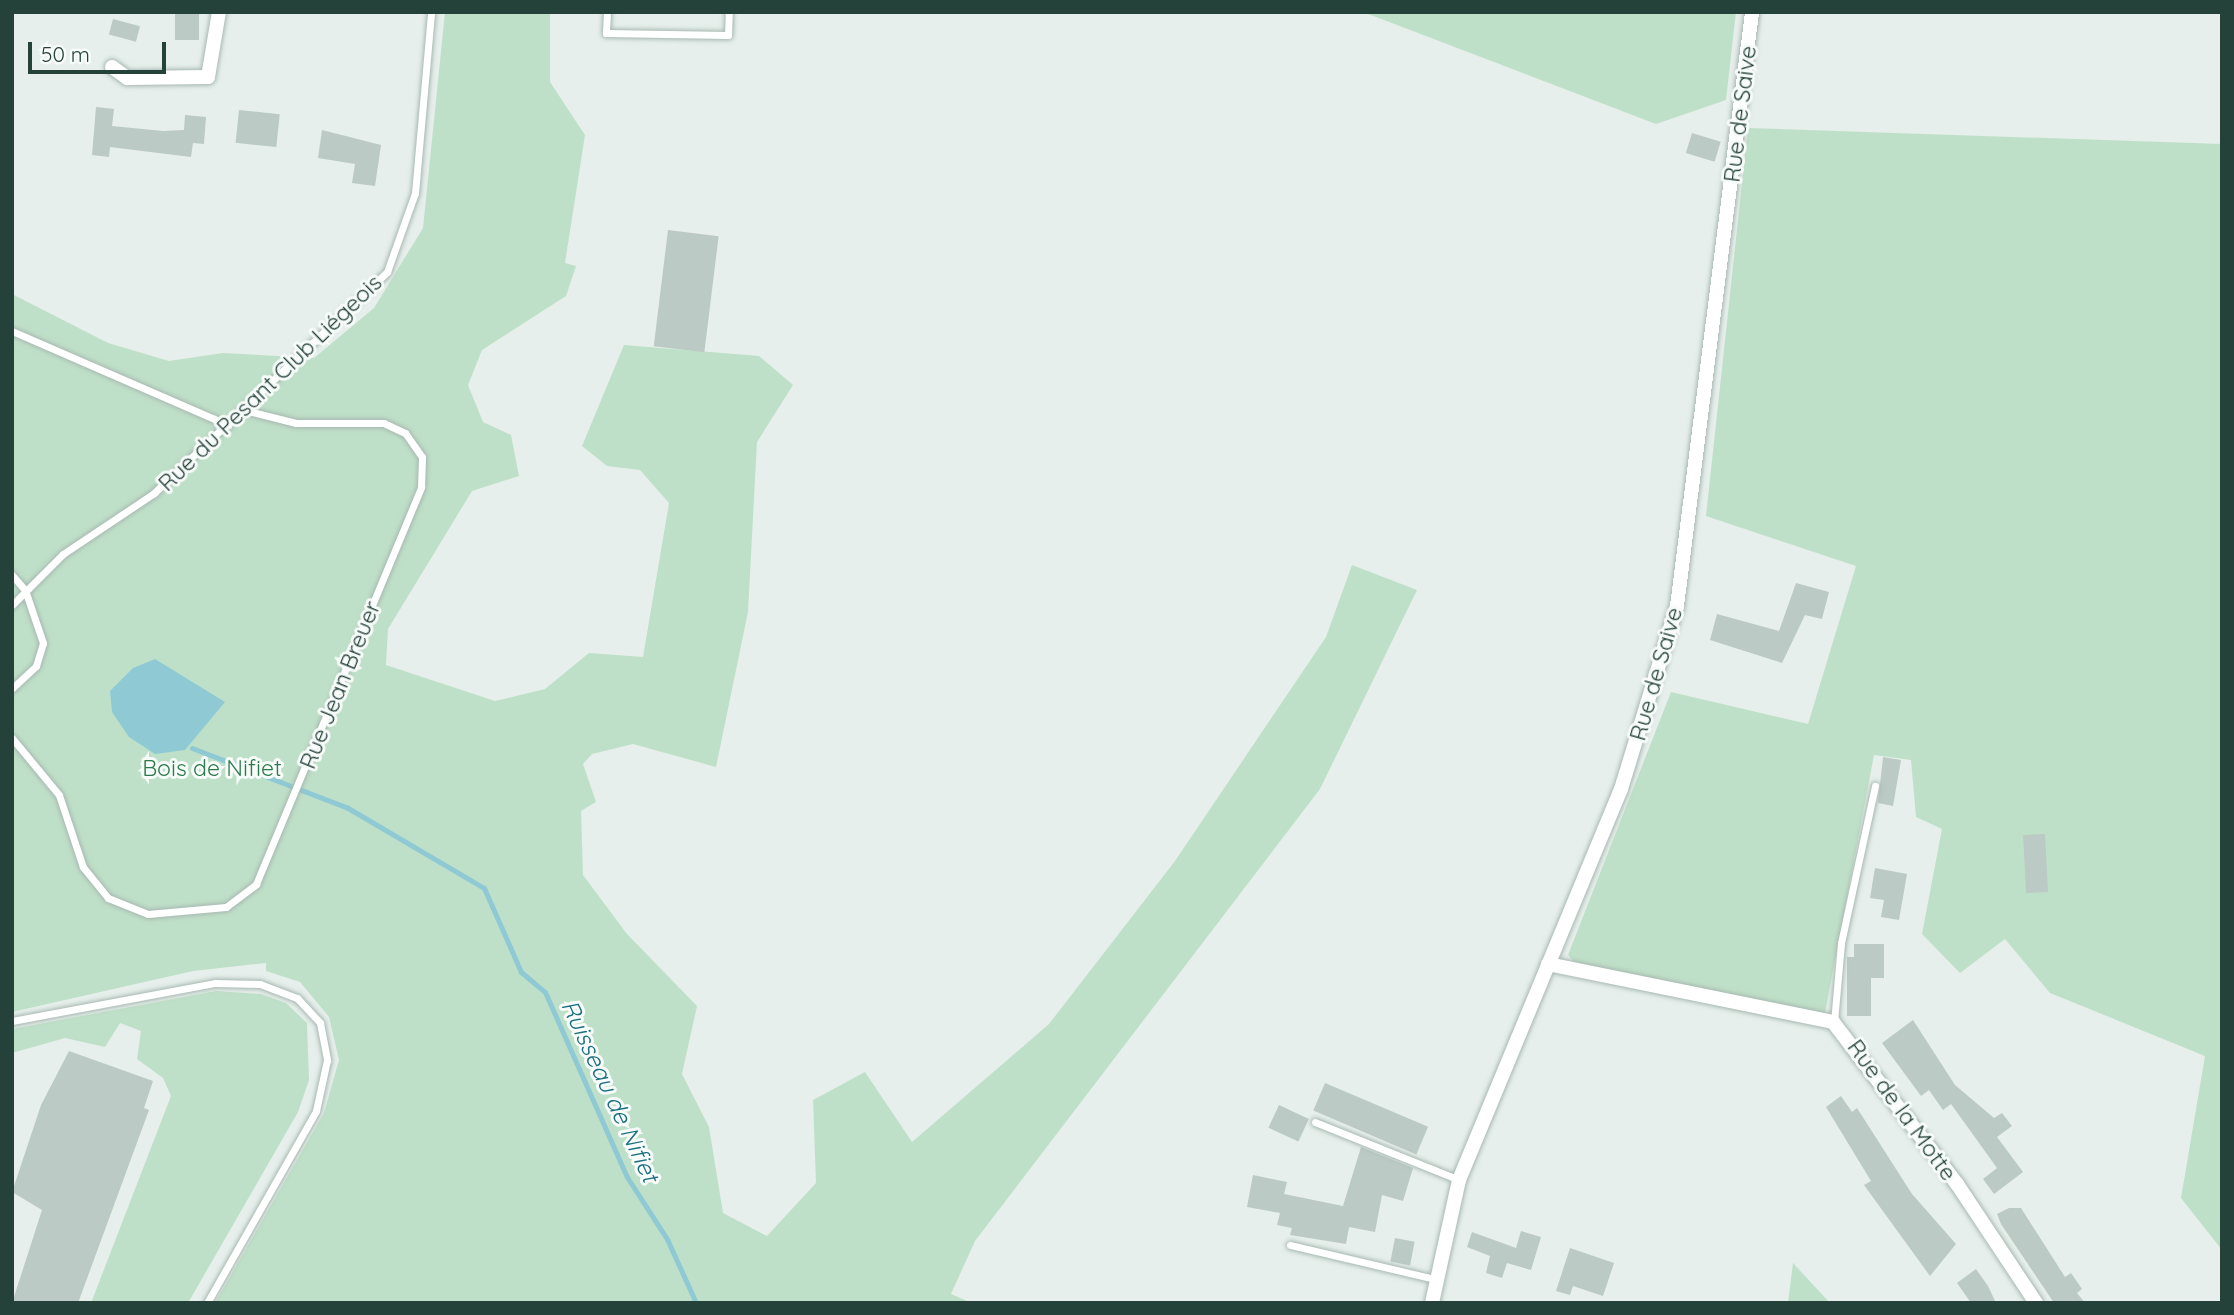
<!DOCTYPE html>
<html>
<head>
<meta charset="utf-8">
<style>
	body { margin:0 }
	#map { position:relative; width:2234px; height:1315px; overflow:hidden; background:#e6efeb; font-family:Quicksand,sans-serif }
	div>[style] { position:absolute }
	.green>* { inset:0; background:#bfe0c8 }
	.water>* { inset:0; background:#8ec9d4 }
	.stream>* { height:5px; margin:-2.5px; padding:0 2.5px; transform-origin:2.5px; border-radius:2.5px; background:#8ec9d4 }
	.building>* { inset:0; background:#bbcac4; transform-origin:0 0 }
	.roads { filter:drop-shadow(0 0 2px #a8b8b2) drop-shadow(0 0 2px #a8b8b2) }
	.lane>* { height:7px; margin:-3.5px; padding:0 3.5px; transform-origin:3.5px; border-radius:3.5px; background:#fff }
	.street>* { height:14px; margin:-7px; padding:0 7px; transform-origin:7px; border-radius:7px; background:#fff }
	span { translate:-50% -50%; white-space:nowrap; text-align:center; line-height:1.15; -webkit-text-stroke:6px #f7fbf9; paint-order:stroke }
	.street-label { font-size:23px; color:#24423a }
	.park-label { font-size:23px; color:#2d7a4b }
	.water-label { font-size:24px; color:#1c6f80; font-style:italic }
	.frame { position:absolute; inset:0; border:14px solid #24423a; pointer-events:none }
	.scale { position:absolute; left:28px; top:42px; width:138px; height:32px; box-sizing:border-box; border:4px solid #24423a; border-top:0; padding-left:9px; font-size:21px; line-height:24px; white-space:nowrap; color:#24423a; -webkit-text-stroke:5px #f7fbf9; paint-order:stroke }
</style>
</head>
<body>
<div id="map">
	<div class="green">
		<div style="clip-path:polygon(445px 12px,550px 12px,550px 82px,585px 135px,565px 263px,576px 266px,566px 296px,482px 350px,468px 385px,483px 422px,511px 435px,519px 476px,472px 491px,388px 629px,386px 665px,495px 701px,545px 689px,589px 653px,643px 657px,669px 503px,640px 470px,607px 466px,582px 446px,624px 345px,759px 356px,793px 385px,757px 442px,748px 612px,716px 767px,633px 744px,592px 754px,583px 764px,596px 802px,581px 811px,583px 875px,627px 934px,697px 1006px,682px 1074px,709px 1127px,723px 1213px,767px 1236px,816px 1183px,813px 1100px,865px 1072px,912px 1142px,1049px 1024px,1175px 861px,1326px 637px,1352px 565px,1417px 590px,1320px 789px,975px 1241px,951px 1294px,972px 1303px,215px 1303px,324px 1113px,339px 1060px,329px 1017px,300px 982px,266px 971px,266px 963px,193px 971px,12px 1012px,12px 294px,108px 343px,169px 361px,223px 353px,314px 358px,374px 308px,423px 228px)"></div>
		<div style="clip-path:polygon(1363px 12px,1736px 12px,1726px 100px,1656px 124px)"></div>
		<div style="clip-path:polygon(1748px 128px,2222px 144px,2222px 1250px,2181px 1198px,2205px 1056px,2050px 993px,2005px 939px,1960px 973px,1922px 934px,1942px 829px,1916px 817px,1911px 760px,1874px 755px,1825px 1013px,1575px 963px,1568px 955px,1671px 692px,1808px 724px,1856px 566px,1706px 516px)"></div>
		<div style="clip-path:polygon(216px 991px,261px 994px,286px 1003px,307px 1023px,309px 1080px,298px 1112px,188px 1303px,91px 1303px,171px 1096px,163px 1078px,137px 1059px,141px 1031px,120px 1023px,105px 1047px,65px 1038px,12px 1053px,12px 1029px)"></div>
		<div style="clip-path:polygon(1793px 1263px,1830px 1303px,1788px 1303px)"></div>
	</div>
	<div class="water">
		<div style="clip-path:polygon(155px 659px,225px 702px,185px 750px,155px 754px,129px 737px,112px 712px,110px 691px,133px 668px)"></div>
	</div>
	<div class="stream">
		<div style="left:192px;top:748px;width:167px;rotate:21deg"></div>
		<div style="left:348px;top:808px;width:158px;rotate:30.5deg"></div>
		<div style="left:484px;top:888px;width:92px;rotate:66.2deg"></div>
		<div style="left:521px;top:972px;width:31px;rotate:40deg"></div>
		<div style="left:545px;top:992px;width:202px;rotate:66.1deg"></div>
		<div style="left:627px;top:1177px;width:74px;rotate:57.2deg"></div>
		<div style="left:667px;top:1239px;width:70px;rotate:65.6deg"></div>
	</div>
	<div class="building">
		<div style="left:175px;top:12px;width:24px;height:28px"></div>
		<div style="left:113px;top:19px;width:28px;height:16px;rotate:15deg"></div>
		<div style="clip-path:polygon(96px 107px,114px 109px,112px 126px,163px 131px,184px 130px,185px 115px,206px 117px,204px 144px,193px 143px,191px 157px,110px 147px,109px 157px,92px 155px)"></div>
		<div style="left:239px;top:110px;width:41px;height:33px;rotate:6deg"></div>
		<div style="clip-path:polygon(322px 130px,381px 145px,375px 186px,352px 183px,355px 164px,318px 158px)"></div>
		<div style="left:1692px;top:133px;width:30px;height:21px;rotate:17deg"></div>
		<div style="left:668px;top:230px;width:51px;height:117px;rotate:7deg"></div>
		<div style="clip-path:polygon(1796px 583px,1829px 592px,1822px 619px,1805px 615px,1782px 663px,1710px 640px,1717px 614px,1779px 631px)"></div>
		<div style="clip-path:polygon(1883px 757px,1901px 760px,1893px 806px,1878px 803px)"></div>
		<div style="left:2045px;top:834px;width:58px;height:22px;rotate:87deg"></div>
		<div style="clip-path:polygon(1875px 868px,1907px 874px,1899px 920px,1881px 917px,1884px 900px,1870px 898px)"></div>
		<div style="clip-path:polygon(1854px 944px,1884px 944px,1884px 978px,1871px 978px,1871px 1016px,1847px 1016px,1847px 957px,1854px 957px)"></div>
		<div style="clip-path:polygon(1913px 1020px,1955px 1085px,1994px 1118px,2002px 1113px,2012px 1126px,1997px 1137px,2023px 1172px,1994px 1194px,1983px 1179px,1997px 1168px,1951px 1104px,1943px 1110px,1929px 1090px,1921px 1096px,1882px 1043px)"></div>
		<div style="clip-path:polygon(69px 1051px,153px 1081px,144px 1108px,149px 1110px,78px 1303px,12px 1303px,42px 1210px,12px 1192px,41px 1105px)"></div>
		<div style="left:1325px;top:1083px;width:112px;height:30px;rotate:23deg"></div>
		<div style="clip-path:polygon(1841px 1096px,1852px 1112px,1857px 1108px,1912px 1194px,1956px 1244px,1930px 1276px,1864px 1185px,1871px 1181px,1826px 1107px)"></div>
		<div style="left:1279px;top:1105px;width:33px;height:25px;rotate:25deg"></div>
		<div style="clip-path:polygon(1361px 1147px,1413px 1168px,1403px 1201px,1382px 1195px,1375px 1232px,1349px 1227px,1346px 1244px,1290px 1235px,1292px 1228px,1277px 1225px,1280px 1213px,1247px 1207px,1253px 1175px,1287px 1182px,1284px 1194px,1343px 1206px)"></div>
		<div style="clip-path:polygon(2009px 1208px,2021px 1208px,2065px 1277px,2071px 1273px,2082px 1289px,2077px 1293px,2085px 1303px,2054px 1303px,2001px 1224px,1997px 1214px)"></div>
		<div style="clip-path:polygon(1521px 1231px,1541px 1237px,1531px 1270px,1507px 1263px,1502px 1278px,1486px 1273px,1490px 1256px,1467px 1247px,1472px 1232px,1516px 1248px)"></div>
		<div style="left:1395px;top:1238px;width:20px;height:24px;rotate:11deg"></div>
		<div style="clip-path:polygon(1570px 1248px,1614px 1263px,1603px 1296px,1573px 1286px,1570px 1295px,1556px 1291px)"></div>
		<div style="clip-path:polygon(1976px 1269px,1988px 1286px,1996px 1303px,1971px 1303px,1957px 1283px)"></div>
	</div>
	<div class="roads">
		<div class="lane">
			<div style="left:607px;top:12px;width:21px;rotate:93deg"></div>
			<div style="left:606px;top:33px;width:122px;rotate:0.9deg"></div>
			<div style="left:728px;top:35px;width:23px;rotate:-88deg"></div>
			<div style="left:12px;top:331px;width:236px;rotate:23.5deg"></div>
			<div style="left:12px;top:575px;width:20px;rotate:49deg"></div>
			<div style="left:25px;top:590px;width:56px;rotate:71.2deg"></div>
			<div style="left:43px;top:643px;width:24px;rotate:107deg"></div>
			<div style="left:36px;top:666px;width:33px;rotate:137deg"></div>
			<div style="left:12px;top:605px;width:72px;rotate:-45deg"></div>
			<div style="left:63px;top:554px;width:110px;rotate:-33.8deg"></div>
			<div style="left:154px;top:493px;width:321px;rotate:-43.5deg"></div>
			<div style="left:387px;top:272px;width:84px;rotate:-70.5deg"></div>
			<div style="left:415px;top:193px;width:182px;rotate:-84.9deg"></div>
			<div style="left:12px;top:738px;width:74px;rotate:50.5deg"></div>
			<div style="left:59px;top:795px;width:76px;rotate:71.6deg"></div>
			<div style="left:83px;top:867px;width:40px;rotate:51deg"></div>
			<div style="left:108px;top:898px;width:43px;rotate:21.8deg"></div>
			<div style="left:148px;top:914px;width:78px;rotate:-5.1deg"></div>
			<div style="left:226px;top:907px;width:38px;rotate:-37deg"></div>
			<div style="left:256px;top:884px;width:430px;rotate:-67.4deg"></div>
			<div style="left:421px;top:487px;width:30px;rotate:-88deg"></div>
			<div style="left:422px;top:457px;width:29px;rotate:-125deg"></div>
			<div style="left:405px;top:433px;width:23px;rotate:-155deg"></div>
			<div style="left:384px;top:423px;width:88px;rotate:180deg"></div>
			<div style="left:296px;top:423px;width:54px;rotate:-166deg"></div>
			<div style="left:12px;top:1021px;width:207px;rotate:-10.6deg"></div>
			<div style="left:215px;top:983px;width:45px;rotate:1.3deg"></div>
			<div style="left:260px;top:984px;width:40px;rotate:21deg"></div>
			<div style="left:297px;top:998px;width:34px;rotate:47deg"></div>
			<div style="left:320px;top:1023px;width:38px;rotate:79deg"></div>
			<div style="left:327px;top:1060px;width:52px;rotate:102.2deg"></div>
			<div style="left:316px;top:1111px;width:221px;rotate:119.6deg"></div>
			<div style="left:1834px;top:1022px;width:79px;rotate:-84.9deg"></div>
			<div style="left:1841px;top:943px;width:161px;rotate:-77.8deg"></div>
			<div style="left:1315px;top:1122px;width:155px;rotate:21.9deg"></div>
			<div style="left:1290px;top:1245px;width:149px;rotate:13.2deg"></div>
		</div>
		<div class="street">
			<div style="left:112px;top:67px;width:19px;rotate:36deg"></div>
			<div style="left:127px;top:78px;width:81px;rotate:-0.7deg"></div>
			<div style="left:208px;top:77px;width:66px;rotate:-80.4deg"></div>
			<div style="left:1548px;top:964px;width:291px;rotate:11.5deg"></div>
			<div style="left:1833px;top:1022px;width:204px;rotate:52.6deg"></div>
			<div style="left:1957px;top:1184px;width:143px;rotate:56.4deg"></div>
			<div style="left:1432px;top:1303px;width:126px;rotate:-77.6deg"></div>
			<div style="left:1459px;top:1180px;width:423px;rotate:-67.5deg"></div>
			<div style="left:1621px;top:789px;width:191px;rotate:-73deg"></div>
			<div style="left:1677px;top:606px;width:599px;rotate:-82.8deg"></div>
		</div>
	</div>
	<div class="street-label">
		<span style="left:1740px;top:114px;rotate:-83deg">Rue de Saive</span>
		<span style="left:270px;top:383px;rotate:-44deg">Rue du Pesant Club Liégeois</span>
		<span style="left:1656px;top:674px;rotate:-74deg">Rue de Saive</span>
		<span style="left:340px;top:685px;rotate:-68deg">Rue Jean Breuer</span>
		<span style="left:1902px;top:1110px;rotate:54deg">Rue de la Motte</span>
	</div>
	<div class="park-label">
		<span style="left:212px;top:768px">Bois de Nifiet</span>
	</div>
	<div class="water-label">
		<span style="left:610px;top:1091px;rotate:65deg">Ruisseau de Nifiet</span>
	</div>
	<div class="frame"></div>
	<div class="scale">50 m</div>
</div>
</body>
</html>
